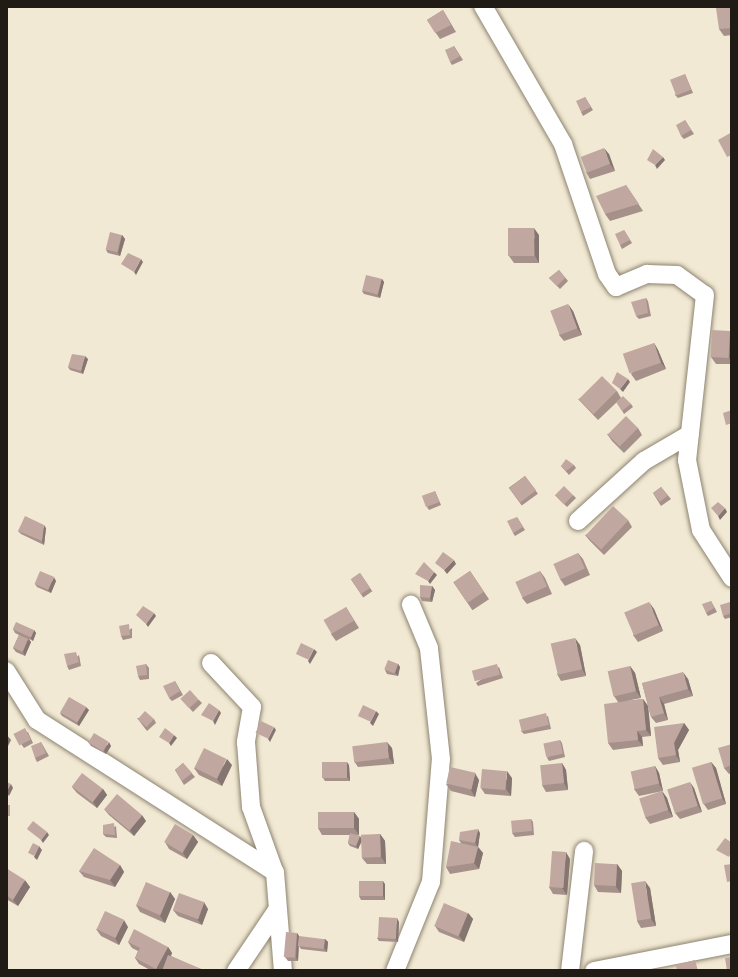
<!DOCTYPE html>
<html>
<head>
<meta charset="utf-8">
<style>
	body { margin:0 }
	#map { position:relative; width:738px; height:977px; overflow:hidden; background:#f2e9d4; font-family:"Fira Sans Condensed",sans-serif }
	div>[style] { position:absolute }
	.roads { filter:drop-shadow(0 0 2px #8c8370) drop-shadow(0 0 2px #8c8370) }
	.minor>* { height:18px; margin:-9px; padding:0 9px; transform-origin:9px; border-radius:9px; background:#fff }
	.wall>* { inset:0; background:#a5908a; transform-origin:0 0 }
	.shaded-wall>* { inset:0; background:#867671 }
	.building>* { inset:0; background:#c0a8a1; transform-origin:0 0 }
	span { translate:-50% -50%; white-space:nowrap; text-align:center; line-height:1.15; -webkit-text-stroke:7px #f2e9d4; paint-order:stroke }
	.frame { position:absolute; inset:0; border:8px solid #201c15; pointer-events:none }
</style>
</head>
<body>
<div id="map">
	<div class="roads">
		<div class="minor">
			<div style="left:483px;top:6px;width:160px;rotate:59.9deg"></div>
			<div style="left:563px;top:144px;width:137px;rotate:71.3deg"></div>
			<div style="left:607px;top:274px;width:16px;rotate:55deg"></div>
			<div style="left:616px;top:287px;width:34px;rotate:-23deg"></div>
			<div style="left:647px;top:274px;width:30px;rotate:2deg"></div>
			<div style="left:677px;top:275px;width:34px;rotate:36deg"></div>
			<div style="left:705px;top:295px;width:166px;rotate:96.2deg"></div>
			<div style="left:687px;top:460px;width:71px;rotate:78.7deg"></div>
			<div style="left:701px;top:530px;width:57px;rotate:57.1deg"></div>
			<div style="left:578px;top:521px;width:89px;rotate:-42.3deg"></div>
			<div style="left:644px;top:461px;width:53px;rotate:-30.4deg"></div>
			<div style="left:211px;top:663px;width:60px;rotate:47deg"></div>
			<div style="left:252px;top:707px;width:36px;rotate:100deg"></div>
			<div style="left:246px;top:742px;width:65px;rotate:85.6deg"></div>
			<div style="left:251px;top:807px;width:68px;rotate:70.2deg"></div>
			<div style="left:6px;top:671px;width:58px;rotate:57.7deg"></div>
			<div style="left:37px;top:720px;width:282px;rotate:32.6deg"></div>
			<div style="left:275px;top:872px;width:99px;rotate:85.4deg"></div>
			<div style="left:236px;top:971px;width:73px;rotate:-56.1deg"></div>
			<div style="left:395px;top:971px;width:96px;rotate:-68deg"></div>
			<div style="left:431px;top:882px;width:123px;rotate:-85.4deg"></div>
			<div style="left:441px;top:759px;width:112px;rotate:-96.2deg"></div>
			<div style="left:429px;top:648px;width:47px;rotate:-112.7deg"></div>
			<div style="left:570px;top:971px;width:121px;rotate:-83.3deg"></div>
			<div style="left:594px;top:971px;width:141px;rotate:-11.1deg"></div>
		</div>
	</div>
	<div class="wall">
		<div style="clip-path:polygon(732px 6px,732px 35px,724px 36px,719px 29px)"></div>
		<div style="clip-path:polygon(443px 10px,456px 32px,440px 39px,427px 20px)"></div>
		<div style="clip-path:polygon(454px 46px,463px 60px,452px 65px,450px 62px)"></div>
		<div style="clip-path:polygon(685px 74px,693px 93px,678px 98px,675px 95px)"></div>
		<div style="clip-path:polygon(585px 97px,593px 110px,583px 116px,581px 112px)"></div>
		<div style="clip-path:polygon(685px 120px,694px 134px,684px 139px,681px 136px)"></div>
		<div style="clip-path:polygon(609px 154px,615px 171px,590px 179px,586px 172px)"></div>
		<div style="clip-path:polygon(626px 185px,643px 211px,610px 221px,605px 214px)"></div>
		<div style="clip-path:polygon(624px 230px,632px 243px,622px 249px,620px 245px)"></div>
		<div style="clip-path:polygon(122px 235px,125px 239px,120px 256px,108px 253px,106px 250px)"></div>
		<div style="clip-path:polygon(539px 235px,539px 263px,514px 263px,509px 256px)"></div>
		<div style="clip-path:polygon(559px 270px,568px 281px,560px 289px,549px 278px)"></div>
		<div style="clip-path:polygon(382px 279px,384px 282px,380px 298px,364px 294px,362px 291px)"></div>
		<div style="clip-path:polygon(646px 298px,648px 301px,651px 316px,639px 319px,636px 316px)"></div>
		<div style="clip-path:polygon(573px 311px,582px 335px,564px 341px,559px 335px)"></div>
		<div style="clip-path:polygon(730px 331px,732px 334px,732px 364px,716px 364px,711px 357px)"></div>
		<div style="clip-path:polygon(654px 343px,658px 350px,666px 369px,636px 381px,631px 374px)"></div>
		<div style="clip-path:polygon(88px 359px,83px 374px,70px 370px,68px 367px)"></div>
		<div style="clip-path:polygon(617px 391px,621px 398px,631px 404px,633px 407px,624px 414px,617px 402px,598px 420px,578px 399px)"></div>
		<div style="clip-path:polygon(638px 428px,642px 435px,624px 453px,612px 441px,607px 434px)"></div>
		<div style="clip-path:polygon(574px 465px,576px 468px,569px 475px,561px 466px)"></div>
		<div style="left:525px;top:476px;width:22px;height:20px;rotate:54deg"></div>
		<div style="clip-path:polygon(661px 487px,671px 499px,661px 506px,653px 493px)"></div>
		<div style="clip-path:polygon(435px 491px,441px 505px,429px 510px,427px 507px)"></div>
		<div style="clip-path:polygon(555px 495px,573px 495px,576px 498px,567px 507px)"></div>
		<div style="clip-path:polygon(517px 517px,525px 530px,515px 536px,513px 533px)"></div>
		<div style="clip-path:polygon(628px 520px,632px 527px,604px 555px,590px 541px,585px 535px)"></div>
		<div style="clip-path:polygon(46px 528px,44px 545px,21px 534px,18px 531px)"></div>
		<div style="clip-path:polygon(578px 553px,583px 559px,590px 575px,565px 586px,560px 579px)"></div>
		<div style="left:470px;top:571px;width:34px;height:20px;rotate:56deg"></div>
		<div style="clip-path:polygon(540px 571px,545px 578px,552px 594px,527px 604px,522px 598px)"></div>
		<div style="left:360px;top:573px;width:22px;height:11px;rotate:56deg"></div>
		<div style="clip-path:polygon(56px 581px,51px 593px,37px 587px,35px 584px)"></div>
		<div style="clip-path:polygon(432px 586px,435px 590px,432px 602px,422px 601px,420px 597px)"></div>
		<div style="clip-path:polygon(711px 601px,717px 612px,708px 616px,706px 613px)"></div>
		<div style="clip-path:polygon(730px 602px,732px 605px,732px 617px,725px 619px,723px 616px)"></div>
		<div style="clip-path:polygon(346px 607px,359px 628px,336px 641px,331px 634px)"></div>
		<div style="clip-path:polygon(654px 609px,663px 631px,638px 642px,633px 635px)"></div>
		<div style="clip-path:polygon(132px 628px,132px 638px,123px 640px,121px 636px)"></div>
		<div style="clip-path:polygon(13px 629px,34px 630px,36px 633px,33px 641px,29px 639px,31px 642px,25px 656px,16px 652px,13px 648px,19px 635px,15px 633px)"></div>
		<div style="clip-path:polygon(580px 645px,586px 676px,561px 681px,557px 674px)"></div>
		<div style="clip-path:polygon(79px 655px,81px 666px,69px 670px,67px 666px)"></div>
		<div style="clip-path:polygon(146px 664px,149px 668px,149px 679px,140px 680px,138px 676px)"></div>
		<div style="clip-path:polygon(398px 664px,400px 667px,398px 676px,387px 674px,385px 670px)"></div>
		<div style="clip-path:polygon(630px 666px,635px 673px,641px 698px,626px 701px,643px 699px,648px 706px,651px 736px,642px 737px,643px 746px,613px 750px,608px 743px,618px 702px,614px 696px)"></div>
		<div style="clip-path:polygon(499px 667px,503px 678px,478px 686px,476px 683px)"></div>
		<div style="clip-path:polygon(688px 679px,693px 696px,664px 704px,668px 720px,656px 723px,651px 717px,642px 683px)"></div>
		<div style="clip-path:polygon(175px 681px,183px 695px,172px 701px,169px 698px)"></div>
		<div style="clip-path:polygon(181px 699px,199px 700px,202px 703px,193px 712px)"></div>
		<div style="clip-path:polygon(89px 710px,79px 726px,62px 716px,60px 713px)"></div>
		<div style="clip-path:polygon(548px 716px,551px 729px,524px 734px,521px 731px)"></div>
		<div style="clip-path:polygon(137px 718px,154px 719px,156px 723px,147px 731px)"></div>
		<div style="clip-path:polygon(684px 723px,689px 730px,678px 750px,680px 762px,663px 765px,658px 758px)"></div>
		<div style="clip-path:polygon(28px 732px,33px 743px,24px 748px,14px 734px)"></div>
		<div style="clip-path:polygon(560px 740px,562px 743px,565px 757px,549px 761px,547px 758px)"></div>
		<div style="clip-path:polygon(41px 742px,49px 756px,37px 762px,35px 758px)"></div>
		<div style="clip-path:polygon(88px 742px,111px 746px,106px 754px,91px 746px)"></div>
		<div style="clip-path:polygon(732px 744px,732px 773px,729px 774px,724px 768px)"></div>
		<div style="clip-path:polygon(392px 748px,394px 764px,358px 767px,354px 761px)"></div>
		<div style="clip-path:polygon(711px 762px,716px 768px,726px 804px,708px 810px,703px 803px)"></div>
		<div style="clip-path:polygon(183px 763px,195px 777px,184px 785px,175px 770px)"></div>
		<div style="clip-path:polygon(562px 763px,566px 770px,568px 790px,546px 792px,542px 785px)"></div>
		<div style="clip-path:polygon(232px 765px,222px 786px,199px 775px,194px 768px)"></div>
		<div style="clip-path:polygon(349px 765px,350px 781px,325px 781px,323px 778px)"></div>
		<div style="clip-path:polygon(655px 766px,659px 773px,663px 791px,639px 796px,634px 789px)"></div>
		<div style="clip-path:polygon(512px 778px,511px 796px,485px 794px,481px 788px)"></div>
		<div style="clip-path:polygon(479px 780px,475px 797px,451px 791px,446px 784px)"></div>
		<div style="clip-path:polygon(72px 787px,103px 789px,107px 795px,97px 808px,77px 793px)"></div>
		<div style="clip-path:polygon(694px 788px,702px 812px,680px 819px,675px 813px)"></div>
		<div style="clip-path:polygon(662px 791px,667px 798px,673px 817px,650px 824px,645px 817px)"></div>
		<div style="clip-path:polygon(104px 809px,146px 821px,134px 836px,109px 815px)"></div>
		<div style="clip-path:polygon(354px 812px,359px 819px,359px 835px,355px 835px,360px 836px,361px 839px,380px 834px,385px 841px,386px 864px,367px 864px,362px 858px,362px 841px,358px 849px,350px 846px,348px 843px,350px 835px,322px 835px,318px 828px)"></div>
		<div style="clip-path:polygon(531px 819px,533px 822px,534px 835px,515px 837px,512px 833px)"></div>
		<div style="clip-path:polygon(116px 826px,117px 838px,106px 837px,103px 834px)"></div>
		<div style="clip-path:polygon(480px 833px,478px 847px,483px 853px,479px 869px,450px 874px,446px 867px,461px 843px,459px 840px)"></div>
		<div style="clip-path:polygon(193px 835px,198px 842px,187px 859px,169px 849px,165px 842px)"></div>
		<div style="clip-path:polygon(570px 859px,567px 895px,553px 894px,549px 887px)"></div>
		<div style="clip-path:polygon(617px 864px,622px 871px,621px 893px,598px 892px,594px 885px)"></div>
		<div style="clip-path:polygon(120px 865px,124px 872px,115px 887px,84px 877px,79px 871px)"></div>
		<div style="clip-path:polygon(6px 868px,30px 887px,18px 906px,6px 899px)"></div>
		<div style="clip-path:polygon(385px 884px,385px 900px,361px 900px,359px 896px)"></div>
		<div style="clip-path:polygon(650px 888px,656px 926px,641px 928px,637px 921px)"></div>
		<div style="clip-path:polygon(170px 892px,175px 899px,165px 923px,140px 912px,136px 905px)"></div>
		<div style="clip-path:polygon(208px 909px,202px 925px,178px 916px,173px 910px)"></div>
		<div style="clip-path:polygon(468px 913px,473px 919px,464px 942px,439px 932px,435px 926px)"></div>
		<div style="clip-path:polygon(399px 922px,398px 942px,379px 941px,377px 938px)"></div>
		<div style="clip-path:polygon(128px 927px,119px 945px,101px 936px,96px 929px)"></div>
		<div style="clip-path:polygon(297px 933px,299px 936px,299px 945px,325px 939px,328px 942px,327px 952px,301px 949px,299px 946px,298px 961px,288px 961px,285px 957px)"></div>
		<div style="clip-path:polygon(128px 942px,168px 947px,172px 953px,171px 956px,204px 971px,152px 971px,139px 964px,135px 958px,138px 951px,132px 948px)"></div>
	</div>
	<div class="shaded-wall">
		<div style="clip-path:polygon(604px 148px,609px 154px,615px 171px,610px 164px)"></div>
		<div style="clip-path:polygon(663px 157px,665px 160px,657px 169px,655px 165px)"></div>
		<div style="clip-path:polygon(534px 228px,539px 235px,539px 263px,535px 256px)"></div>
		<div style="clip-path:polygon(122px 235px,125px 239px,120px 256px,118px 253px)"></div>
		<div style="clip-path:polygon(141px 259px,143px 262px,136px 275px,134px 272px)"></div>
		<div style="clip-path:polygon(382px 279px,384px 282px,380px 298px,378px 295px)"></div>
		<div style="clip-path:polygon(568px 304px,573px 311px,582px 335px,577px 328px)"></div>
		<div style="clip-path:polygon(730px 331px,732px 334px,732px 362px,729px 358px)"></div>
		<div style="clip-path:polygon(654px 343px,658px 350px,666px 369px,661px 363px)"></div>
		<div style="clip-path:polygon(85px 356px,88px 359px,83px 374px,81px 371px)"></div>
		<div style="clip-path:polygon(628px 379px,630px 382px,623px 392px,620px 389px)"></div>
		<div style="clip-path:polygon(725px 508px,727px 512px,720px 520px,718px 516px)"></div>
		<div style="clip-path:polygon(44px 525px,46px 528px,44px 545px,42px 541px)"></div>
		<div style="clip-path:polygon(454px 560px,456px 564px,447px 574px,444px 570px)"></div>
		<div style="clip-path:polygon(434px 572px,437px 575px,430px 584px,428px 581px)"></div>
		<div style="clip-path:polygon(54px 577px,56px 581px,51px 593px,48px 590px)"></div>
		<div style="clip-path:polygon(432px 586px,435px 590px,432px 602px,430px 598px)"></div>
		<div style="clip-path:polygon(649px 602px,654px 609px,663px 631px,659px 625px)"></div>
		<div style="clip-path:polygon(154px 613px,156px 616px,148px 627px,146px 624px)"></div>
		<div style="clip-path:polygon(34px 630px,36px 633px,33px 641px,30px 637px)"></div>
		<div style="clip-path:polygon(575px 638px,580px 645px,586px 676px,582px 669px)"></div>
		<div style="clip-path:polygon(28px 639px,31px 642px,25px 656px,23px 652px)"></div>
		<div style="clip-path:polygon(314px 649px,317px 652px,310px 664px,308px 661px)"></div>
		<div style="clip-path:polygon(398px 664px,400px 667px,398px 676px,395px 673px)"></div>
		<div style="clip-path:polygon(630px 666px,635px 673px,641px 698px,636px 691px)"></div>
		<div style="clip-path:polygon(683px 672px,688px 679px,693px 696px,688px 689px)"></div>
		<div style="clip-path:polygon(659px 697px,664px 704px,668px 720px,664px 713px)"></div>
		<div style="clip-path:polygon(643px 699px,648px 706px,651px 736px,646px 730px)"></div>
		<div style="clip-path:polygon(86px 707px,89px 710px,79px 726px,77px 723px)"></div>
		<div style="clip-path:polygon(219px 710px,221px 713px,215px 725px,213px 721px)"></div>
		<div style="clip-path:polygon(376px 711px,379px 714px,373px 726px,370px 723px)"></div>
		<div style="clip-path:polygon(684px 723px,689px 730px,678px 750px,680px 762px,676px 755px,674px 743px)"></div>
		<div style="clip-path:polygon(274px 727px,276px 730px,270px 742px,268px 739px)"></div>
		<div style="clip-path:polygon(637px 731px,642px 737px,643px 746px,638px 740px)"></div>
		<div style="clip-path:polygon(6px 734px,11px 740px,6px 750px)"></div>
		<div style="clip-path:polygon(174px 735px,177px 738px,171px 746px,169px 743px)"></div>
		<div style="clip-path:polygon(109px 742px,111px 746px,106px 754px,104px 751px)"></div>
		<div style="clip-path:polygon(387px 742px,392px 748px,394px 764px,389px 758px)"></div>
		<div style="clip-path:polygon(227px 759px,232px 765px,222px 786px,217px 779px)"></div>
		<div style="clip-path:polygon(347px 762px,349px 765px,350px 781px,347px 777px)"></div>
		<div style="clip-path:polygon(711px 762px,716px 768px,726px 804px,722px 798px)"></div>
		<div style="clip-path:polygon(562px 763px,566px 770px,568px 790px,564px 783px)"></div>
		<div style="clip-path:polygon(655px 766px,659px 773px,663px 791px,659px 784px)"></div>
		<div style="clip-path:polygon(507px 771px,512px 778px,511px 796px,506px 789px)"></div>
		<div style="clip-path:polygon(475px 773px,479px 780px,475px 797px,471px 790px)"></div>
		<div style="clip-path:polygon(690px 782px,694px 788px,702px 812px,698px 806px)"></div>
		<div style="clip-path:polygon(11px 784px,13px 788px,9px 796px,6px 792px)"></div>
		<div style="clip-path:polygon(103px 789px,107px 795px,97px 808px,93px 802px)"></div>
		<div style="clip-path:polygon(662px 791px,667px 798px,673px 817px,668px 810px)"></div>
		<div style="clip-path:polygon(354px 812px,359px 819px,359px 835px,354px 828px)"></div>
		<div style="clip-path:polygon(142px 815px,146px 821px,134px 836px,130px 830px)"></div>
		<div style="clip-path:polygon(478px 829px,480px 833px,478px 847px,475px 843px)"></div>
		<div style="clip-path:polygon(47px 832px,49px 835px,43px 843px,41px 840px)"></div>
		<div style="clip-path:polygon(380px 834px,385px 841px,386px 864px,381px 857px)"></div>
		<div style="clip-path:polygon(193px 835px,198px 842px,187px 859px,183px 853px)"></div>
		<div style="clip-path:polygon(360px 836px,362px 840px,358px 849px,356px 846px)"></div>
		<div style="clip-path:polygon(39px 846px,42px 850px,37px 860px,34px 857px)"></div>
		<div style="clip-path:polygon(478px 847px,483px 853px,479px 869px,474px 863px)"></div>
		<div style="clip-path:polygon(566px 852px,570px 859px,567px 895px,562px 888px)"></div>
		<div style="clip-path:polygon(617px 864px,622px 871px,621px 893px,616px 887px)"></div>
		<div style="clip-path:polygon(120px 865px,124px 872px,115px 887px,110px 880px)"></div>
		<div style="clip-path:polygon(25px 880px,30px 887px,18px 906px,13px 900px)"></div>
		<div style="clip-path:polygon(383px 881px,385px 884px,385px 900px,383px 896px)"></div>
		<div style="clip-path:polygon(645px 881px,650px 888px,656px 926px,651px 919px)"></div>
		<div style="clip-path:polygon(170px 892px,175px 899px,165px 923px,160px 916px)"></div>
		<div style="clip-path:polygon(204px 902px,208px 909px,202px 925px,197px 919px)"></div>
		<div style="clip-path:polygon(468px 913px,473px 919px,464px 942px,459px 936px)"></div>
		<div style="clip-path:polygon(397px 918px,399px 922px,398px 942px,395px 939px)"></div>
		<div style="clip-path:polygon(124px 920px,128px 927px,119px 945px,115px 938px)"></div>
		<div style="clip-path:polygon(297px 933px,299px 936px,298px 961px,296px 958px)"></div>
		<div style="clip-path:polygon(325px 939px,328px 942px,327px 952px,324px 948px)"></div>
		<div style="clip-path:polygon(168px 947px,172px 953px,163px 971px,157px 971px,156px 969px)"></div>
	</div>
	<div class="building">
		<div style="clip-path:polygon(732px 6px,732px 28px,719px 29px,716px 8px)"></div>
		<div style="clip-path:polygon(443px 10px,451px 25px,435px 33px,427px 20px)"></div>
		<div style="clip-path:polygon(454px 46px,460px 56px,450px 62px,445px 50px)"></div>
		<div style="left:685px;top:74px;width:17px;height:16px;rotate:69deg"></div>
		<div style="clip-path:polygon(585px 97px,591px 107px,581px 112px,576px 101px)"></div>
		<div style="clip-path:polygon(685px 120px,691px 130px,681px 136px,676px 125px)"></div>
		<div style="clip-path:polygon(732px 132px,732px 155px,727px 157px,718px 140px)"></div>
		<div style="left:604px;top:148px;width:17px;height:25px;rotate:69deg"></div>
		<div style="clip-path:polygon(653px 149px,663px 157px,655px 165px,647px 160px)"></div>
		<div style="clip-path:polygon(626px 185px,639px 204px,605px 214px,596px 196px)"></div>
		<div style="left:508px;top:228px;width:26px;height:28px"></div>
		<div style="clip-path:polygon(624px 230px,630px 240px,620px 245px,615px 234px)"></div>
		<div style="left:110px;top:232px;width:12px;height:18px;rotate:14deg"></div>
		<div style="clip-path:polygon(128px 253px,141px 259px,134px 272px,121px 264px)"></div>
		<div style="clip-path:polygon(559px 270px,565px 278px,557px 286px,549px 278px)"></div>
		<div style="left:366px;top:275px;width:16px;height:16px;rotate:14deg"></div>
		<div style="clip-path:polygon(646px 298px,648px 313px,636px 316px,631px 302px)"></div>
		<div style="left:568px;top:304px;width:26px;height:19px;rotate:69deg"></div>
		<div style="left:712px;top:330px;width:18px;height:27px;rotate:3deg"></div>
		<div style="left:654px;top:343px;width:21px;height:33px;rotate:71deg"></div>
		<div style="clip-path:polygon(72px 354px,85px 356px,81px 371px,68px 367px)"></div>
		<div style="clip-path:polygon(617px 372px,628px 379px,620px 389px,612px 383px)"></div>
		<div style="left:602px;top:376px;width:21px;height:33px;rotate:45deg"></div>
		<div style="clip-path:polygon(623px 396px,631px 404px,622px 411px,616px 402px)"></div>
		<div style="clip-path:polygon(732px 410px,732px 423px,726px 425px,723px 413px)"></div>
		<div style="left:626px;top:416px;width:17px;height:26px;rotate:45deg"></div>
		<div style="clip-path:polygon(566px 459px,574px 465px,566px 471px,561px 466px)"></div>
		<div style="left:525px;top:476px;width:18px;height:20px;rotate:52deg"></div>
		<div style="left:564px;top:486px;width:13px;height:13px;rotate:45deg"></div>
		<div style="left:661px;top:487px;width:11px;height:10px;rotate:52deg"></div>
		<div style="left:435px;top:491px;width:12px;height:14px;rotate:70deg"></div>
		<div style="clip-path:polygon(718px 502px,725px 508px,718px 516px,711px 508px)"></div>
		<div style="left:613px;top:506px;width:21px;height:40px;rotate:43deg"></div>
		<div style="clip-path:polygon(25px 516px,44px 525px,42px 541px,18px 531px)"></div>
		<div style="clip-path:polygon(517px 517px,523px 527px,513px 533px,507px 521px)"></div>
		<div style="clip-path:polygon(443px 552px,454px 560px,444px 570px,435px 563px)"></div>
		<div style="left:578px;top:553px;width:17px;height:27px;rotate:66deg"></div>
		<div style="clip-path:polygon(424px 562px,434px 572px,428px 581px,415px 574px)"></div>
		<div style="left:40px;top:571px;width:15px;height:14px;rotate:23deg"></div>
		<div style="left:470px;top:571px;width:25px;height:20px;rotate:56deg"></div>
		<div style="left:540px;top:571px;width:17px;height:27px;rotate:66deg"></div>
		<div style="left:360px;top:573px;width:18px;height:11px;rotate:56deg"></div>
		<div style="clip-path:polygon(420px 585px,432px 586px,430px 598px,420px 597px)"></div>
		<div style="clip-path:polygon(711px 601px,714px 608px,706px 613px,702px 604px)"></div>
		<div style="left:649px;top:602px;width:25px;height:27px;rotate:67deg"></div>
		<div style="clip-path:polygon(730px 602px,732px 613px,723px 616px,720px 605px)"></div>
		<div style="clip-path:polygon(143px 606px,154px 613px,146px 624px,136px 615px)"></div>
		<div style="left:346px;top:607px;width:16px;height:26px;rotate:60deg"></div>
		<div style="left:16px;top:622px;width:20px;height:8px;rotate:24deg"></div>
		<div style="clip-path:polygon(129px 624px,130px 635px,121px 636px,119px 626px)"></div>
		<div style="left:19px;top:635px;width:10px;height:14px;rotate:24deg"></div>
		<div style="left:575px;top:638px;width:32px;height:25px;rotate:77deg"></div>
		<div style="left:301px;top:643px;width:14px;height:12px;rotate:25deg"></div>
		<div style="clip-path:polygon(76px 652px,79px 662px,67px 666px,64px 654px)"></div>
		<div style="left:388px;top:660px;width:11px;height:10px;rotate:22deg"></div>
		<div style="clip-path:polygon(146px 664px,147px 675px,138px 676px,136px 666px)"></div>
		<div style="left:497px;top:664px;width:11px;height:26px;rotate:75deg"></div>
		<div style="left:630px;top:666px;width:26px;height:23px;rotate:77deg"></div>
		<div style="clip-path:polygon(683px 672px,688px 689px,659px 697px,664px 713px,651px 717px,642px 683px)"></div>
		<div style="clip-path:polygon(175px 681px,180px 691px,169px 698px,163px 686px)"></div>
		<div style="left:190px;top:690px;width:13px;height:13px;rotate:48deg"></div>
		<div style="left:69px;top:697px;width:20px;height:18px;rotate:30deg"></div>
		<div style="clip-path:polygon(643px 699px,646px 730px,637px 731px,638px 740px,608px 743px,604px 704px)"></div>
		<div style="clip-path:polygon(209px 703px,219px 710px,213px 721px,201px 715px)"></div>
		<div style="left:363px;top:705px;width:14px;height:12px;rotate:25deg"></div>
		<div style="left:145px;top:711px;width:12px;height:11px;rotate:42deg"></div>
		<div style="left:546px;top:713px;width:12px;height:28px;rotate:76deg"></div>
		<div style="left:261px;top:721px;width:14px;height:13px;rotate:25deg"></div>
		<div style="clip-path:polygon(684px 723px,674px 743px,676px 755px,658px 758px,654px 727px)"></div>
		<div style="left:25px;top:728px;width:13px;height:13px;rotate:63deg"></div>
		<div style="clip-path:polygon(165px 728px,174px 735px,169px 743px,159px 737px)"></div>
		<div style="left:94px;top:733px;width:17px;height:11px;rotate:31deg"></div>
		<div style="left:560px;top:740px;width:14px;height:17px;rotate:78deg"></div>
		<div style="clip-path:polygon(41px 742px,46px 753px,35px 758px,31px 746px)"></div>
		<div style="left:387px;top:742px;width:16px;height:35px;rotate:83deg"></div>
		<div style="clip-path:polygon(732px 744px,732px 765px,724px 768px,718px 748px)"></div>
		<div style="left:204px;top:748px;width:25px;height:22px;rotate:26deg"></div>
		<div style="left:322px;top:762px;width:25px;height:16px"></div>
		<div style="left:711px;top:762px;width:38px;height:20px;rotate:73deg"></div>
		<div style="clip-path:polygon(183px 763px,192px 773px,182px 781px,175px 770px)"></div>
		<div style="left:562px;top:763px;width:20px;height:22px;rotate:84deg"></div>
		<div style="left:655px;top:766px;width:18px;height:25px;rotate:77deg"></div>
		<div style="left:450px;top:767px;width:26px;height:17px;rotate:13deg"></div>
		<div style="left:482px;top:769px;width:25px;height:19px;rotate:5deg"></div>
		<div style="left:82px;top:773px;width:26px;height:17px;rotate:37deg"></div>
		<div style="clip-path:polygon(6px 782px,11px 784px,6px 792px)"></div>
		<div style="left:690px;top:782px;width:25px;height:24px;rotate:72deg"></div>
		<div style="left:662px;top:791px;width:20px;height:24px;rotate:72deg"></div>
		<div style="left:117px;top:794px;width:33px;height:20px;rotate:40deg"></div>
		<div style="left:6px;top:805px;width:4px;height:11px"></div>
		<div style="left:318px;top:812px;width:36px;height:16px"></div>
		<div style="left:531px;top:819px;width:12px;height:20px;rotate:85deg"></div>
		<div style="left:33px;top:821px;width:18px;height:10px;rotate:38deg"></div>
		<div style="clip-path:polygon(114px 823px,115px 835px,103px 834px,103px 825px)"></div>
		<div style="left:175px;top:824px;width:21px;height:21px;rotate:31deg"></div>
		<div style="clip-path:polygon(478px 829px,475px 843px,459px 840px,460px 832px)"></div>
		<div style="clip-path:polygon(350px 833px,360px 836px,356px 846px,348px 843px)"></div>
		<div style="left:380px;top:834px;width:23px;height:19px;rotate:88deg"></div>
		<div style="clip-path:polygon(725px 838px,732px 843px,732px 850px,729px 857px,716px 850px)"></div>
		<div style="clip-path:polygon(451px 841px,478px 847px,474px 863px,446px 867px)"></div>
		<div style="left:33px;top:843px;width:7px;height:11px;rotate:27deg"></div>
		<div style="clip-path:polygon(94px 848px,120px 865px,110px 880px,79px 871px)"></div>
		<div style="left:552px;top:851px;width:14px;height:36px;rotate:4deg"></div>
		<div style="left:595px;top:863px;width:22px;height:22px;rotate:3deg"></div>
		<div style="clip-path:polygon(732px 864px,732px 881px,727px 882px,724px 865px)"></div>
		<div style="clip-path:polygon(6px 868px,25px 880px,13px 900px,6px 895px)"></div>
		<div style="left:359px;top:881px;width:24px;height:15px"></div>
		<div style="left:645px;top:881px;width:38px;height:14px;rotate:81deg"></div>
		<div style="left:146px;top:882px;width:26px;height:25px;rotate:23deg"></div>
		<div style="left:179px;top:893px;width:27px;height:18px;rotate:20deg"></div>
		<div style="left:444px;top:903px;width:26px;height:25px;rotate:23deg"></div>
		<div style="left:105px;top:911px;width:21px;height:20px;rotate:25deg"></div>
		<div style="left:379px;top:917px;width:18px;height:21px;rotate:3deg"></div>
		<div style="clip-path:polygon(134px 929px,168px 947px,156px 969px,135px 958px,140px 948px,128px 942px)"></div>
		<div style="left:286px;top:932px;width:11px;height:25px;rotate:5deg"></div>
		<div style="left:299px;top:936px;width:26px;height:10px;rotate:7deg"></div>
		<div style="clip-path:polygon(168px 955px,204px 970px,203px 971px,162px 971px)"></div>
		<div style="clip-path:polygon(732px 957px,732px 971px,727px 971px,725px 958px)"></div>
		<div style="clip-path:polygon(695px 960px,698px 971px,677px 971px,676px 965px)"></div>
	</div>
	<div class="frame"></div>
</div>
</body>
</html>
